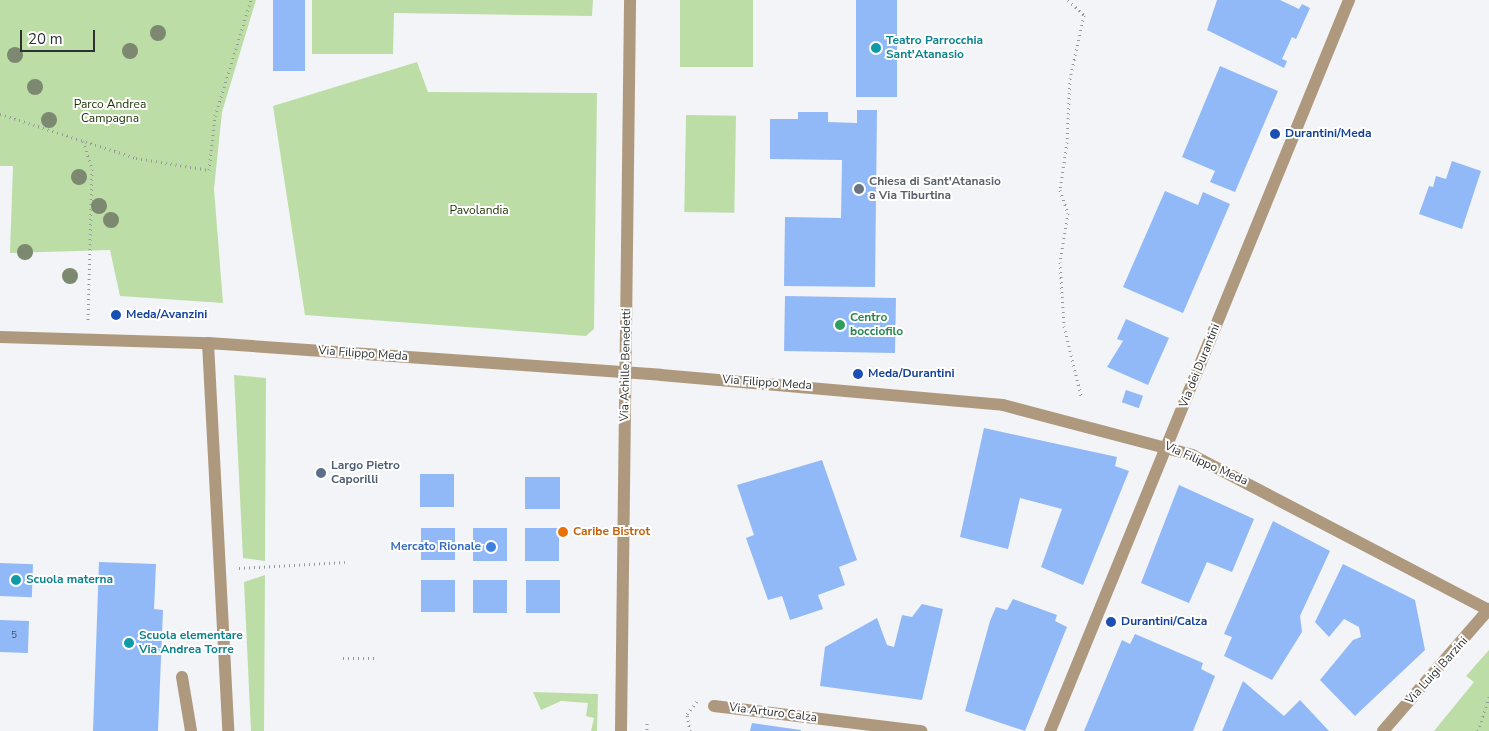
<!DOCTYPE html>
<html>
<head>
<meta charset="utf-8">
<style>
	body { margin:0 }
	#map { position:relative; width:1489px; height:731px; overflow:hidden; background:#f2f4f7; font-family:"Nunito Sans",sans-serif }
	div>[style] { position:absolute }
	.green>* { inset:0; background:#bddda7; transform-origin:0 0 }
	.building>* { inset:0; background:#92b9f7; transform-origin:0 0 }
	.path>* { height:3px; margin-top:-1.5px; transform-origin:0; background:repeating-linear-gradient(90deg,#98999c 0 1px,transparent 0 5px) }
	.minor>* { height:12px; margin:-6px; padding:0 6px; transform-origin:6px; border-radius:6px; background:#ae997e }
	.trees>* { width:16px; height:16px; margin:-8px; border-radius:50%; background:#7c8970 }
	.dots>* { width:14px; height:14px; translate:-50% -50%; box-sizing:border-box; border:2px solid #fff; border-radius:50% }
	span { translate:-50% -50%; white-space:nowrap; text-align:center; line-height:1.15; -webkit-text-stroke:4px #fff; paint-order:stroke }
	.number-label { font-size:10px; color:#485262 }
	.number-label span { -webkit-text-stroke-width:0 }
	.culture-label { font-size:12px; color:#0d838f; font-weight:700 }
	.left { translate:0 -50%; text-align:left }
	.park-label { font-size:12px; color:#1b3202 }
	.transit-label { font-size:12px; color:#164399; font-weight:700 }
	.worship-label { font-size:12px; color:#5b616d; font-weight:700 }
	.leisure-label { font-size:12px; color:#27864d; font-weight:700 }
	.street-label { font-size:12px; color:#2f3031 }
	.service-label { font-size:12px; color:#4e5e75; font-weight:700 }
	.food-label { font-size:12px; color:#c56008; font-weight:700 }
	.shop-label { font-size:12px; color:#366cbe; font-weight:700 }
	.right { translate:-100% -50%; text-align:right }
	.scale { position:absolute; left:20px; top:30px; width:75px; height:22px; box-sizing:border-box; border:2px solid #2f3031; border-top:0; padding-left:6px; font-size:15px; line-height:18px; white-space:nowrap; color:#2f3031; -webkit-text-stroke:4px #fff; paint-order:stroke }
</style>
</head>
<body>
<div id="map">
	<div class="green">
		<div style="clip-path:polygon(0 0,256px 0,222px 112px,214px 189px,223px 303px,120px 296px,110px 250px,10px 253px,13px 166px,0 166px)"></div>
		<div style="clip-path:polygon(312px 0,593px 0,592px 16px,394px 13px,393px 54px,312px 54px)"></div>
		<div style="left:680px;top:0;width:73px;height:67px"></div>
		<div style="clip-path:polygon(417px 62px,428px 92px,597px 93px,594px 329px,586px 336px,305px 315px,273px 106px)"></div>
		<div style="left:686px;top:115px;width:50px;height:97px;rotate:1deg"></div>
		<div style="clip-path:polygon(234px 375px,266px 378px,265px 561px,243px 558px)"></div>
		<div style="clip-path:polygon(265px 575px,264px 731px,251px 731px,244px 582px)"></div>
		<div style="clip-path:polygon(1489px 650px,1489px 731px,1434px 731px,1474px 682px,1466px 676px)"></div>
		<div style="clip-path:polygon(533px 692px,598px 694px,597px 731px,591px 731px,594px 718px,586px 716px,588px 703px,561px 701px,541px 710px)"></div>
	</div>
	<div class="building">
		<div style="left:273px;top:0;width:32px;height:71px"></div>
		<div style="left:856px;top:0;width:41px;height:97px"></div>
		<div style="clip-path:polygon(1217px 0,1280px 0,1299px 9px,1302px 4px,1310px 8px,1296px 39px,1292px 37px,1282px 59px,1287px 61px,1284px 68px,1207px 30px)"></div>
		<div style="clip-path:polygon(1220px 66px,1278px 91px,1235px 192px,1210px 182px,1215px 171px,1182px 157px)"></div>
		<div style="clip-path:polygon(857px 110px,877px 110px,875px 287px,784px 286px,785px 217px,841px 218px,842px 160px,770px 159px,770px 119px,798px 119px,798px 112px,828px 112px,828px 122px,857px 123px)"></div>
		<div style="clip-path:polygon(1452px 161px,1481px 171px,1462px 229px,1419px 214px,1429px 186px,1433px 187px,1436px 176px,1446px 179px)"></div>
		<div style="clip-path:polygon(1165px 191px,1198px 205px,1203px 192px,1230px 204px,1183px 313px,1123px 287px)"></div>
		<div style="left:785px;top:296px;width:111px;height:55px;rotate:1deg"></div>
		<div style="clip-path:polygon(1126px 319px,1169px 338px,1148px 385px,1107px 367px,1123px 341px,1117px 339px)"></div>
		<div style="left:1126px;top:390px;width:18px;height:13px;rotate:19deg"></div>
		<div style="clip-path:polygon(984px 428px,1117px 457px,1115px 466px,1129px 471px,1083px 585px,1041px 567px,1062px 509px,1020px 498px,1008px 549px,960px 537px)"></div>
		<div style="clip-path:polygon(822px 460px,857px 560px,839px 567px,845px 585px,818px 595px,823px 609px,790px 620px,782px 596px,768px 600px,746px 538px,754px 535px,737px 485px)"></div>
		<div style="left:420px;top:474px;width:34px;height:33px"></div>
		<div style="left:525px;top:477px;width:35px;height:32px"></div>
		<div style="clip-path:polygon(1179px 485px,1254px 519px,1232px 572px,1207px 562px,1189px 603px,1141px 583px)"></div>
		<div style="clip-path:polygon(1273px 521px,1330px 551px,1300px 616px,1302px 632px,1272px 680px,1224px 656px,1232px 637px,1224px 634px)"></div>
		<div style="left:421px;top:528px;width:34px;height:32px"></div>
		<div style="left:473px;top:528px;width:34px;height:33px"></div>
		<div style="left:525px;top:528px;width:34px;height:33px"></div>
		<div style="clip-path:polygon(99px 562px,156px 564px,154px 609px,163px 610px,158px 731px,93px 731px)"></div>
		<div style="left:0;top:563px;width:33px;height:33px;rotate:2deg"></div>
		<div style="clip-path:polygon(1343px 564px,1415px 600px,1425px 650px,1355px 716px,1320px 680px,1353px 640px,1361px 637px,1359px 627px,1344px 619px,1329px 637px,1315px 622px)"></div>
		<div style="left:421px;top:580px;width:34px;height:32px"></div>
		<div style="left:473px;top:580px;width:34px;height:33px"></div>
		<div style="left:526px;top:580px;width:34px;height:33px"></div>
		<div style="clip-path:polygon(1013px 599px,1057px 615px,1055px 621px,1067px 627px,1025px 731px,965px 711px,990px 621px,996px 607px,1007px 610px)"></div>
		<div style="clip-path:polygon(922px 604px,943px 609px,922px 700px,820px 686px,825px 647px,877px 618px,887px 645px,894px 647px,902px 615px,912px 617px)"></div>
		<div style="left:0;top:620px;width:29px;height:32px;rotate:2deg"></div>
		<div style="clip-path:polygon(1135px 634px,1203px 663px,1201px 669px,1215px 676px,1193px 731px,1084px 731px,1122px 640px,1130px 644px)"></div>
		<div style="clip-path:polygon(1243px 681px,1284px 716px,1300px 700px,1329px 731px,1222px 731px)"></div>
		<div style="clip-path:polygon(752px 723px,801px 730px,801px 731px,750px 731px)"></div>
	</div>
	<div class="path">
		<div style="left:1068px;top:0;width:22px;rotate:43deg"></div>
		<div style="left:1084px;top:15px;width:65px;rotate:102.5deg"></div>
		<div style="left:1070px;top:78px;width:64px;rotate:92.7deg"></div>
		<div style="left:1067px;top:142px;width:49px;rotate:98.3deg"></div>
		<div style="left:1060px;top:190px;width:24px;rotate:71deg"></div>
		<div style="left:1068px;top:213px;width:50px;rotate:99.3deg"></div>
		<div style="left:1060px;top:262px;width:64px;rotate:86.4deg"></div>
		<div style="left:1064px;top:326px;width:72px;rotate:76.3deg"></div>
		<div style="left:0;top:114px;width:143px;rotate:17.9deg"></div>
		<div style="left:136px;top:158px;width:74px;rotate:9.3deg"></div>
		<div style="left:209px;top:170px;width:54px;rotate:-83.7deg"></div>
		<div style="left:215px;top:116px;width:121px;rotate:-72.8deg"></div>
		<div style="left:83px;top:141px;width:29px;rotate:72deg"></div>
		<div style="left:92px;top:169px;width:152px;rotate:91.5deg"></div>
		<div style="left:239px;top:568px;width:106px;rotate:-3.2deg"></div>
		<div style="left:343px;top:658px;width:34px"></div>
		<div style="left:647px;top:723px;width:8px;rotate:90deg"></div>
		<div style="left:690px;top:731px;width:17px;rotate:-100deg"></div>
		<div style="left:687px;top:714px;width:16px;rotate:-52deg"></div>
		<div style="left:1478px;top:731px;width:36px;rotate:-72deg"></div>
	</div>
	<div class="minor">
		<div style="left:0;top:337px;width:208px;rotate:1.7deg"></div>
		<div style="left:208px;top:343px;width:454px;rotate:4deg"></div>
		<div style="left:661px;top:375px;width:343px;rotate:5deg"></div>
		<div style="left:1003px;top:405px;width:196px;rotate:14.8deg"></div>
		<div style="left:1192px;top:455px;width:335px;rotate:27.6deg"></div>
		<div style="left:208px;top:343px;width:389px;rotate:87deg"></div>
		<div style="left:182px;top:677px;width:55px;rotate:80.5deg"></div>
		<div style="left:714px;top:706px;width:209px;rotate:6.9deg"></div>
		<div style="left:621px;top:731px;width:731px;rotate:-89.29deg"></div>
		<div style="left:1050px;top:731px;width:790px;rotate:-67.75deg"></div>
		<div style="left:1383px;top:731px;width:162px;rotate:-49deg"></div>
	</div>
	<div class="trees">
		<div style="left:158px;top:33px"></div>
		<div style="left:130px;top:51px"></div>
		<div style="left:15px;top:55px"></div>
		<div style="left:35px;top:87px"></div>
		<div style="left:49px;top:120px"></div>
		<div style="left:79px;top:177px"></div>
		<div style="left:99px;top:206px"></div>
		<div style="left:111px;top:220px"></div>
		<div style="left:25px;top:252px"></div>
		<div style="left:70px;top:276px"></div>
	</div>
	<div class="dots">
		<div style="left:876px;top:48px;background:#0f9aa8"></div>
		<div style="left:1275px;top:134px;background:#1a4fb4"></div>
		<div style="left:859px;top:189px;background:#6b7280"></div>
		<div style="left:116px;top:315px;background:#1a4fb4"></div>
		<div style="left:840px;top:325px;background:#2e9e5b"></div>
		<div style="left:858px;top:374px;background:#1a4fb4"></div>
		<div style="left:321px;top:473px;background:#5c6f8a"></div>
		<div style="left:563px;top:532px;background:#e8710a"></div>
		<div style="left:491px;top:547px;background:#3f7fe0"></div>
		<div style="left:16px;top:580px;background:#0f9aa8"></div>
		<div style="left:1111px;top:622px;background:#1a4fb4"></div>
		<div style="left:129px;top:643px;background:#0f9aa8"></div>
	</div>
	<div class="number-label">
		<span style="left:14px;top:636px">5</span>
	</div>
	<div class="culture-label">
		<span class="left" style="left:886px;top:48px">Teatro Parrocchia<br>Sant'Atanasio</span>
		<span class="left" style="left:26px;top:580px">Scuola materna</span>
		<span class="left" style="left:139px;top:643px">Scuola elementare<br>Via Andrea Torre</span>
	</div>
	<div class="park-label">
		<span style="left:110px;top:112px">Parco Andrea<br>Campagna</span>
		<span style="left:479px;top:211px">Pavolandia</span>
	</div>
	<div class="transit-label">
		<span class="left" style="left:1285px;top:134px">Durantini/Meda</span>
		<span class="left" style="left:126px;top:315px">Meda/Avanzini</span>
		<span class="left" style="left:868px;top:374px">Meda/Durantini</span>
		<span class="left" style="left:1121px;top:622px">Durantini/Calza</span>
	</div>
	<div class="worship-label">
		<span class="left" style="left:869px;top:189px">Chiesa di Sant'Atanasio<br>a Via Tiburtina</span>
	</div>
	<div class="leisure-label">
		<span class="left" style="left:850px;top:325px">Centro<br>bocciofilo</span>
	</div>
	<div class="street-label">
		<span style="left:363px;top:354px;rotate:4deg">Via Filippo Meda</span>
		<span style="left:626px;top:365px;rotate:-89deg">Via Achille Benedetti</span>
		<span style="left:1200px;top:366px;rotate:-68deg">Via dei Durantini</span>
		<span style="left:767px;top:383px;rotate:4deg">Via Filippo Meda</span>
		<span style="left:1206px;top:464px;rotate:24deg">Via Filippo Meda</span>
		<span style="left:1437px;top:671px;rotate:-48deg">Via Luigi Barzini</span>
		<span style="left:773px;top:713px;rotate:7deg">Via Arturo Calza</span>
	</div>
	<div class="service-label">
		<span class="left" style="left:331px;top:473px">Largo Pietro<br>Caporilli</span>
	</div>
	<div class="food-label">
		<span class="left" style="left:573px;top:532px">Caribe Bistrot</span>
	</div>
	<div class="shop-label">
		<span class="right" style="left:481px;top:547px">Mercato Rionale</span>
	</div>
	<div class="scale">20 m</div>
</div>
</body>
</html>
